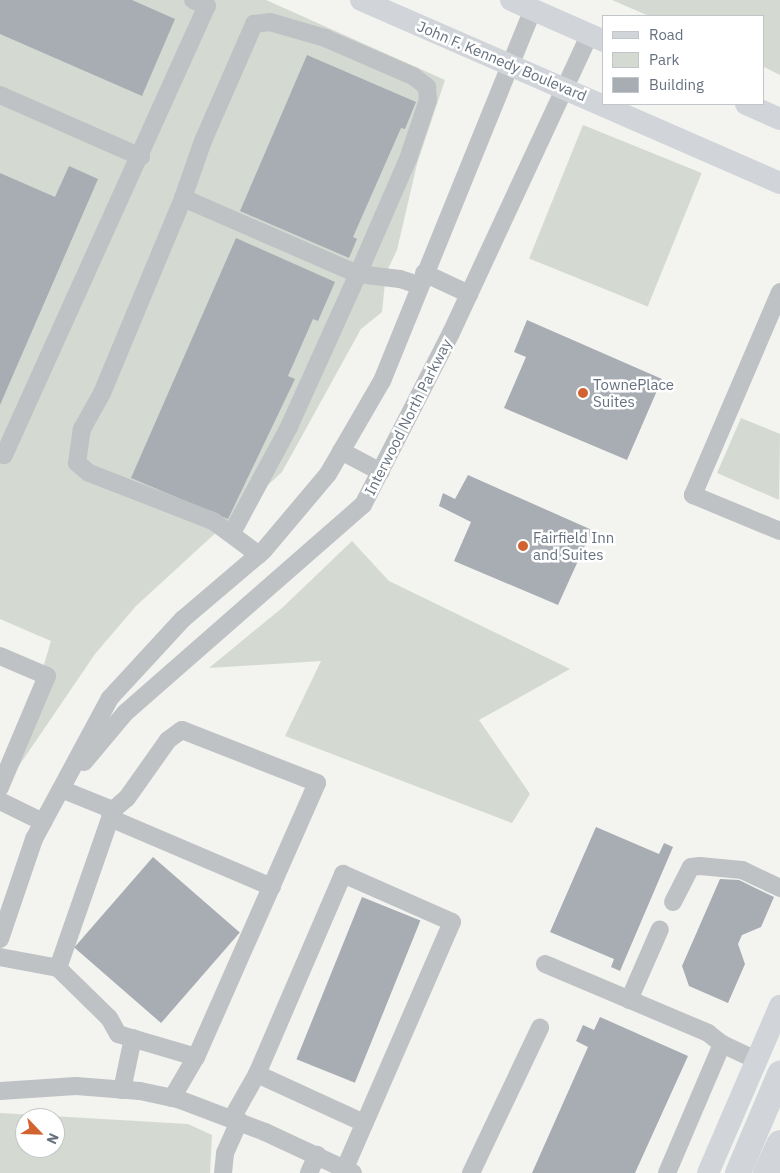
<!DOCTYPE html>
<html>
<head>
<meta charset="utf-8">
<style>
	body { margin:0 }
	#map { position:relative; width:780px; height:1173px; overflow:hidden; background:#f3f3f0; font-family:"IBM Plex Sans",sans-serif }
	div>[style] { position:absolute }
	.green>* { inset:0; background:#d4dad1; transform-origin:0 0 }
	.building>* { inset:0; background:#a7adb2; transform-origin:0 0 }
	.minor>* { height:18px; margin:-9px; padding:0 9px; transform-origin:9px; border-radius:9px; background:#bfc2c5 }
	.major>* { height:22px; margin:-11px; padding:0 11px; transform-origin:11px; border-radius:11px; background:#d1d5d9 }
	.highway>* { height:26px; margin:-13px; padding:0 13px; transform-origin:13px; border-radius:13px; background:#d1d5d9 }
	.dots>* { width:14px; height:14px; translate:-50% -50%; box-sizing:border-box; border:2px solid #fff; border-radius:50% }
	span { translate:-50% -50%; white-space:nowrap; text-align:center; line-height:1.15; -webkit-text-stroke:5px #fff; paint-order:stroke }
	.street-label { font-size:15px; color:#65717e }
	.poi-label { font-size:15px; color:#65717e }
	.left { translate:0 -50%; text-align:left }
	.legend { position:absolute; left:602px; top:15px; width:162px; height:90px; box-sizing:border-box; background:#fff; border:1px solid #c1c6cb; margin:0; padding:6px 9px; list-style:none; font-size:15px; color:#65717e }
	.legend li { display:flex; align-items:center; gap:10px; height:25px }
	.legend b { width:25px; border:1px solid #c1c6cb }
	.north { position:absolute; left:15px; top:1108px; width:50px; height:50px; box-sizing:border-box; background:#fff; border:1px solid #c1c6cb; border-radius:50%; rotate:114deg; font-size:14px; font-weight:700; line-height:20px; text-align:center; color:#65717e }
	.north::after { content:''; display:block; margin:auto; width:18px; height:22px; background:#d26331; clip-path:polygon(50% 0,100% 100%,50% 72%,0 100%) }
</style>
</head>
<body>
<div id="map">
	<div class="green">
		<div style="clip-path:polygon(0 0,266px 0,445px 80px,417px 164px,397px 250px,386px 273px,382px 312px,361px 329px,282px 472px,136px 606px,95px 654px,10px 779px,51px 641px,0 619px)"></div>
		<div style="clip-path:polygon(612px 0,780px 0,780px 75px,764px 67px,764px 16px,649px 16px)"></div>
		<div style="left:583px;top:125px;width:128px;height:144px;rotate:22deg"></div>
		<div style="clip-path:polygon(741px 418px,780px 434px,779px 500px,717px 473px)"></div>
		<div style="clip-path:polygon(352px 541px,389px 581px,570px 669px,479px 720px,530px 794px,512px 823px,285px 736px,321px 661px,209px 668px,282px 608px)"></div>
		<div style="clip-path:polygon(evenodd,0 1113px,188px 1124px,212px 1135px,210px 1173px,0 1173px,0 1113px,25px 1118px,55px 1118px,55px 1148px,25px 1148px,25px 1118px)"></div>
	</div>
	<div class="building">
		<div style="clip-path:polygon(0 0,132px 0,175px 19px,142px 96px,0 34px)"></div>
		<div style="clip-path:polygon(307px 55px,416px 102px,405px 129px,401px 128px,353px 237px,357px 239px,349px 258px,240px 211px)"></div>
		<div style="clip-path:polygon(69px 166px,98px 179px,0 405px,0 173px,55px 197px)"></div>
		<div style="clip-path:polygon(236px 238px,335px 282px,318px 321px,313px 319px,288px 376px,295px 379px,228px 519px,131px 478px)"></div>
		<div style="clip-path:polygon(527px 320px,662px 379px,627px 460px,504px 408px,526px 357px,514px 352px)"></div>
		<div style="clip-path:polygon(468px 475px,592px 530px,558px 605px,454px 561px,471px 522px,439px 506px,443px 493px,455px 499px)"></div>
		<div style="clip-path:polygon(596px 827px,659px 854px,664px 843px,673px 847px,620px 971px,611px 967px,614px 959px,550px 932px)"></div>
		<div style="left:153px;top:857px;width:115px;height:120px;rotate:41deg"></div>
		<div style="clip-path:polygon(720px 879px,739px 880px,774px 897px,761px 927px,742px 935px,738px 944px,745px 964px,728px 1003px,689px 986px,682px 966px)"></div>
		<div style="left:362px;top:897px;width:63px;height:175px;rotate:22deg"></div>
		<div style="clip-path:polygon(600px 1017px,688px 1056px,635px 1173px,532px 1173px,588px 1047px,576px 1041px,583px 1025px,594px 1030px)"></div>
	</div>
	<div class="minor">
		<div style="left:0;top:95px;width:154px;rotate:23.7deg"></div>
		<div style="left:183px;top:198px;width:191px;rotate:23.5deg"></div>
		<div style="left:358px;top:274px;width:168px;rotate:114.3deg"></div>
		<div style="left:289px;top:427px;width:120px;rotate:118.3deg"></div>
		<div style="left:424px;top:273px;width:50px;rotate:25deg"></div>
		<div style="left:780px;top:292px;width:221px;rotate:113.2deg"></div>
		<div style="left:693px;top:495px;width:94px;rotate:22.5deg"></div>
		<div style="left:341px;top:451px;width:45px;rotate:27.7deg"></div>
		<div style="left:0;top:454px;width:4px;rotate:14deg"></div>
		<div style="left:4px;top:455px;width:493px;rotate:-65.7deg"></div>
		<div style="left:207px;top:6px;width:15px;rotate:-157deg"></div>
		<div style="left:259px;top:555px;width:57px;rotate:-143.5deg"></div>
		<div style="left:213px;top:521px;width:133px;rotate:-158.8deg"></div>
		<div style="left:89px;top:473px;width:16px;rotate:-140deg"></div>
		<div style="left:77px;top:463px;width:34px;rotate:-82deg"></div>
		<div style="left:82px;top:429px;width:41px;rotate:-60.9deg"></div>
		<div style="left:102px;top:393px;width:211px;rotate:-67.4deg"></div>
		<div style="left:183px;top:198px;width:60px;rotate:-70.7deg"></div>
		<div style="left:203px;top:141px;width:128px;rotate:-66.4deg"></div>
		<div style="left:254px;top:24px;width:16px;rotate:-7deg"></div>
		<div style="left:270px;top:22px;width:57px;rotate:16.2deg"></div>
		<div style="left:325px;top:38px;width:96px;rotate:23.4deg"></div>
		<div style="left:413px;top:76px;width:18px;rotate:38deg"></div>
		<div style="left:427px;top:87px;width:13px;rotate:86deg"></div>
		<div style="left:428px;top:100px;width:62px;rotate:108.7deg"></div>
		<div style="left:408px;top:159px;width:125px;rotate:113.5deg"></div>
		<div style="left:358px;top:274px;width:42px;rotate:6.8deg"></div>
		<div style="left:400px;top:279px;width:20px;rotate:18deg"></div>
		<div style="left:0;top:656px;width:51px;rotate:23.1deg"></div>
		<div style="left:47px;top:676px;width:121px;rotate:112.9deg"></div>
		<div style="left:84px;top:762px;width:64px;rotate:-50.1deg"></div>
		<div style="left:125px;top:713px;width:316px;rotate:-41.2deg"></div>
		<div style="left:363px;top:505px;width:193px;rotate:-62.9deg"></div>
		<div style="left:451px;top:333px;width:330px;rotate:-65.1deg"></div>
		<div style="left:61px;top:789px;width:56px;rotate:22deg"></div>
		<div style="left:113px;top:810px;width:18px;rotate:-41deg"></div>
		<div style="left:127px;top:798px;width:71px;rotate:-54.7deg"></div>
		<div style="left:168px;top:740px;width:17px;rotate:-36deg"></div>
		<div style="left:182px;top:730px;width:145px;rotate:21.4deg"></div>
		<div style="left:317px;top:783px;width:300px;rotate:113.8deg"></div>
		<div style="left:196px;top:1057px;width:81px;rotate:-163.6deg"></div>
		<div style="left:118px;top:1034px;width:18px;rotate:-119deg"></div>
		<div style="left:109px;top:1018px;width:71px;rotate:-135.6deg"></div>
		<div style="left:58px;top:968px;width:167px;rotate:-70.8deg"></div>
		<div style="left:0;top:801px;width:48px;rotate:26deg"></div>
		<div style="left:110px;top:818px;width:176px;rotate:23.1deg"></div>
		<div style="left:673px;top:902px;width:39px;rotate:-63deg"></div>
		<div style="left:691px;top:867px;width:9px;rotate:-6deg"></div>
		<div style="left:700px;top:866px;width:42px;rotate:5.4deg"></div>
		<div style="left:742px;top:870px;width:42px;rotate:25.3deg"></div>
		<div style="left:0;top:939px;width:106px;rotate:-71.2deg"></div>
		<div style="left:34px;top:839px;width:160px;rotate:-61.7deg"></div>
		<div style="left:110px;top:698px;width:108px;rotate:-47.3deg"></div>
		<div style="left:183px;top:619px;width:106px;rotate:-40.4deg"></div>
		<div style="left:264px;top:550px;width:99px;rotate:-49.9deg"></div>
		<div style="left:328px;top:474px;width:108px;rotate:-59.9deg"></div>
		<div style="left:382px;top:381px;width:401px;rotate:-67.9deg"></div>
		<div style="left:0;top:957px;width:59px;rotate:10.7deg"></div>
		<div style="left:545px;top:964px;width:177px;rotate:22.9deg"></div>
		<div style="left:708px;top:1033px;width:18px;rotate:38deg"></div>
		<div style="left:629px;top:1000px;width:77px;rotate:-66.4deg"></div>
		<div style="left:257px;top:1074px;width:118px;rotate:24.6deg"></div>
		<div style="left:122px;top:1090px;width:53px;rotate:-78.1deg"></div>
		<div style="left:0;top:1091px;width:76px;rotate:-3.8deg"></div>
		<div style="left:76px;top:1086px;width:64px;rotate:4.5deg"></div>
		<div style="left:140px;top:1091px;width:39px;rotate:12deg"></div>
		<div style="left:178px;top:1099px;width:93px;rotate:20.8deg"></div>
		<div style="left:265px;top:1132px;width:97px;rotate:25deg"></div>
		<div style="left:172px;top:1098px;width:48px;rotate:-59.7deg"></div>
		<div style="left:232px;top:1118px;width:51px;rotate:-60.4deg"></div>
		<div style="left:257px;top:1074px;width:218px;rotate:-66.7deg"></div>
		<div style="left:343px;top:874px;width:119px;rotate:23.8deg"></div>
		<div style="left:452px;top:922px;width:268px;rotate:113.5deg"></div>
		<div style="left:223px;top:1173px;width:20px;rotate:-84deg"></div>
		<div style="left:225px;top:1153px;width:35px;rotate:-66deg"></div>
		<div style="left:309px;top:1173px;width:20px;rotate:-66deg"></div>
		<div style="left:471px;top:1173px;width:161px;rotate:-64.6deg"></div>
		<div style="left:667px;top:1173px;width:140px;rotate:-66.9deg"></div>
		<div style="left:722px;top:1044px;width:38px;rotate:25deg"></div>
	</div>
	<div class="major">
		<div style="left:361px;top:0;width:457px;rotate:23.6deg"></div>
		<div style="left:511px;top:0;width:102px;rotate:23.8deg"></div>
		<div style="left:746px;top:104px;width:37px;rotate:24deg"></div>
		<div style="left:708px;top:1173px;width:182px;rotate:-66.7deg"></div>
	</div>
	<div class="highway">
		<div style="left:738px;top:1173px;width:108px;rotate:-67deg"></div>
		<div style="left:766px;top:1173px;width:33px;rotate:-65deg"></div>
	</div>
	<div class="dots">
		<div style="left:583px;top:393px;background:#d26331"></div>
		<div style="left:523px;top:546px;background:#d26331"></div>
	</div>
	<div class="street-label">
		<span style="left:502px;top:61px;rotate:23deg">John F. Kennedy Boulevard</span>
		<span style="left:408px;top:417px;rotate:-63deg">Interwood North Parkway</span>
	</div>
	<div class="poi-label">
		<span class="left" style="left:593px;top:393px">TownePlace<br>Suites</span>
		<span class="left" style="left:533px;top:546px">Fairfield Inn<br>and Suites</span>
	</div>
	<ul class="legend">
	<li><b style="height:6px;background:#d1d5d9"></b>Road</li>
	<li><b style="height:14px;background:#d4dad1"></b>Park</li>
	<li><b style="height:14px;background:#a7adb2"></b>Building</li>
	</ul>
	<div class="north">N</div>
</div>
</body>
</html>
